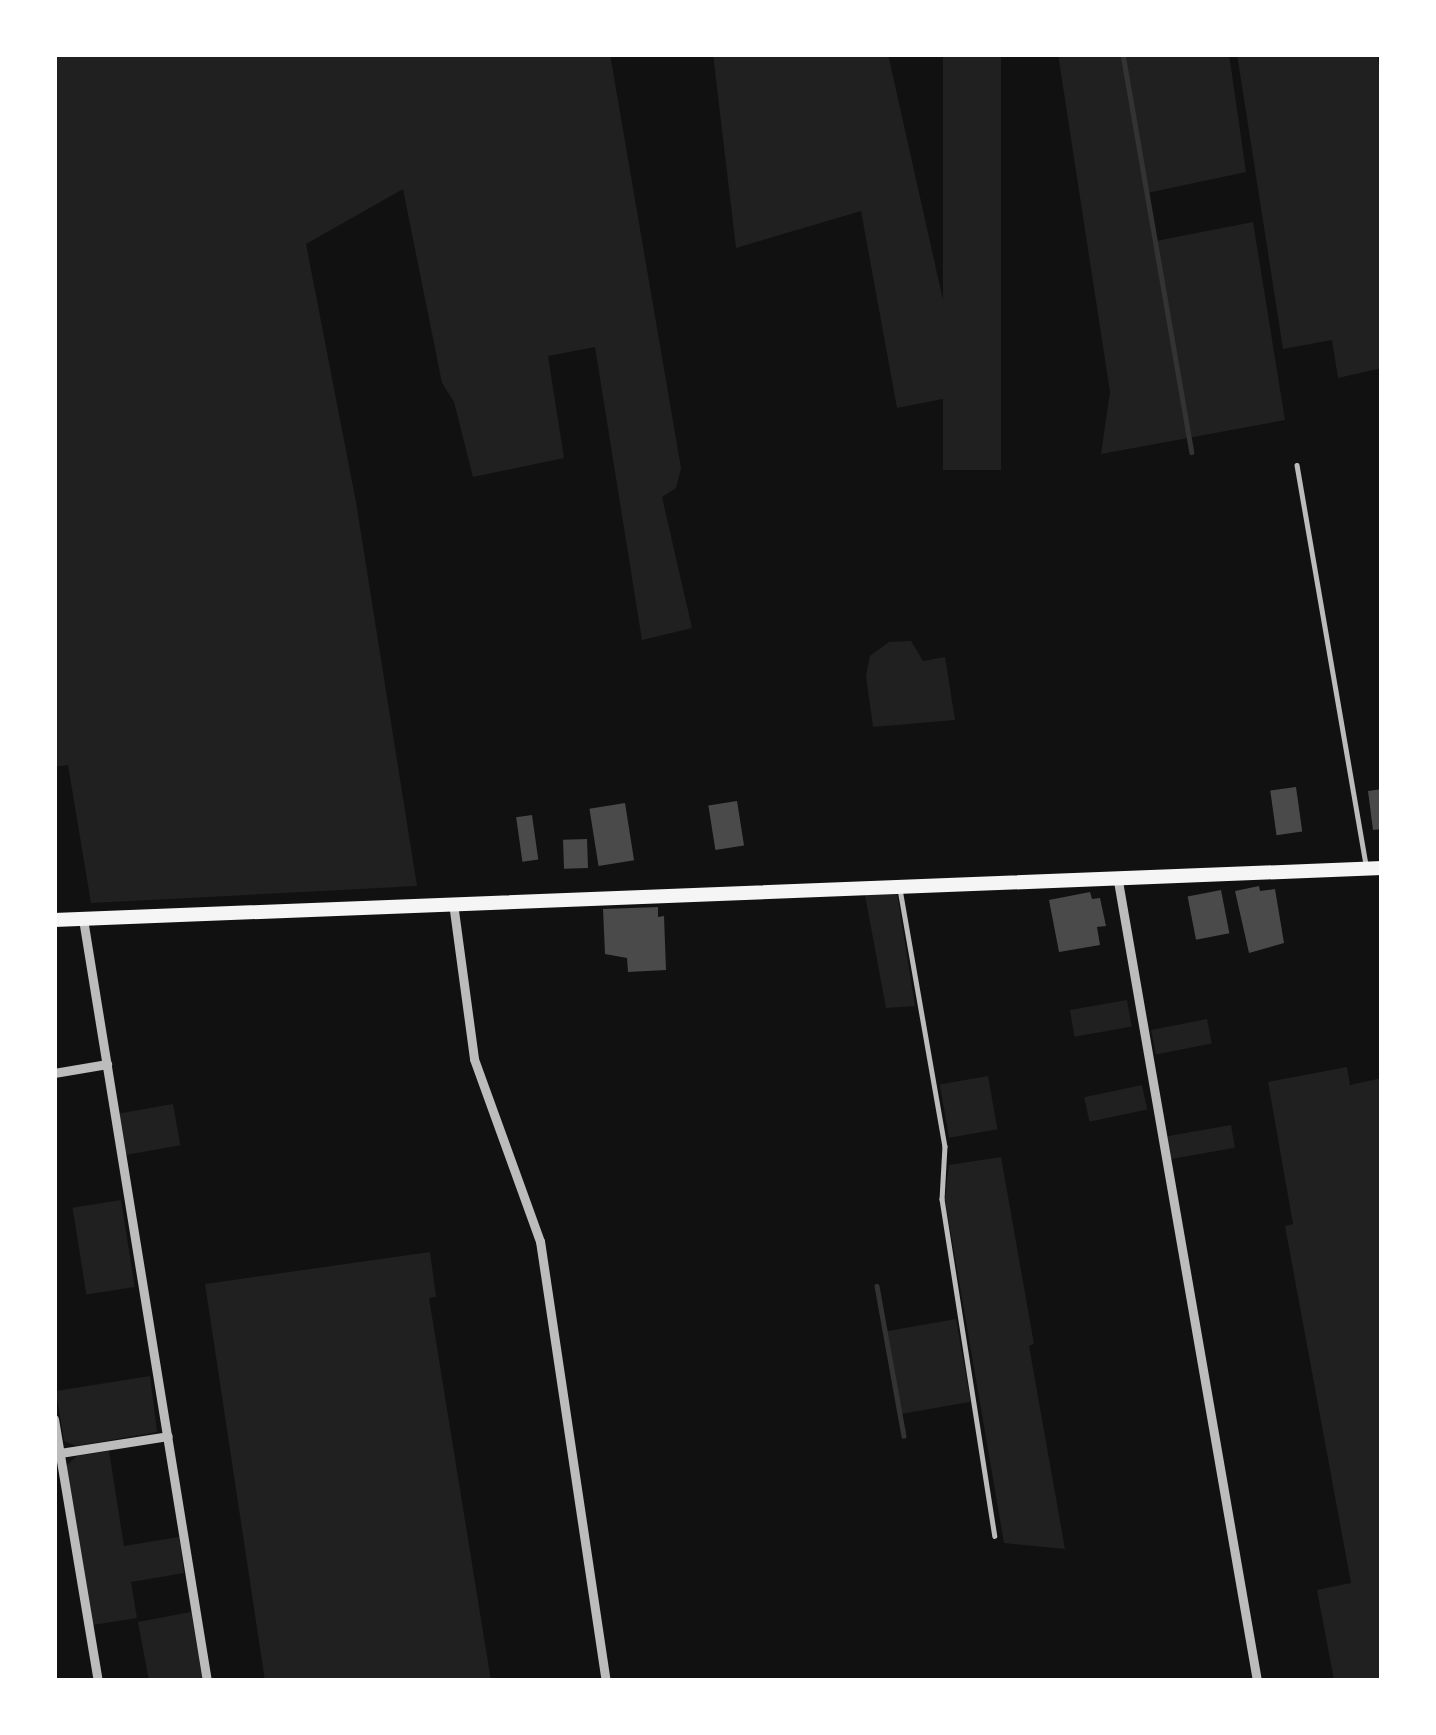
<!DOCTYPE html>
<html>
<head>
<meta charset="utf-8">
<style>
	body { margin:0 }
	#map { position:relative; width:1436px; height:1735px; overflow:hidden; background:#111; font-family:Karla,sans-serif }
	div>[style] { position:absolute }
	.green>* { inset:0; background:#202020; transform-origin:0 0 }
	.stream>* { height:4.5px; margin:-2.25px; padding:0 2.25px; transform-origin:2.25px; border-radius:2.25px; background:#333 }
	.building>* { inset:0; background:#4a4a4a; transform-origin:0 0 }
	.service>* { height:4.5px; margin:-2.25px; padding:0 2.25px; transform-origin:2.25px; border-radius:2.25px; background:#bcbcbc }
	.minor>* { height:9px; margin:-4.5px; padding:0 4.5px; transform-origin:4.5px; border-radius:4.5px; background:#bcbcbc }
	.primary>* { height:14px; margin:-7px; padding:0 7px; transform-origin:7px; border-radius:7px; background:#f5f5f5 }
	span { translate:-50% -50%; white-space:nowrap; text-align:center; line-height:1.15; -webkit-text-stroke:10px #fff; paint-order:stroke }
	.frame { position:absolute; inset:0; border:57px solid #fff; pointer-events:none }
</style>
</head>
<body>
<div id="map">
	<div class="green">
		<div style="clip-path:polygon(54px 54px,610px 54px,681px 468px,676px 488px,662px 497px,692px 628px,642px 640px,595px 347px,548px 356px,564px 458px,473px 477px,454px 402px,442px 383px,403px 189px,306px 244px,356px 502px,417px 886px,91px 903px,68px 765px,54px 767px)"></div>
		<div style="clip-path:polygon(713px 54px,888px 54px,945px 309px,958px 396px,897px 408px,861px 211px,736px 248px)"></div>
		<div style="left:943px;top:54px;width:58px;height:416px"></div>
		<div style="clip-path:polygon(1058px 54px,1229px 54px,1246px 172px,1147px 193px,1156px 241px,1253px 222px,1285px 420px,1101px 454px,1110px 392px)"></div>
		<div style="clip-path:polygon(1237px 54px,1377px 54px,1382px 84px,1382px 368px,1338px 378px,1332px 340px,1283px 349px)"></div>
		<div style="clip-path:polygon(911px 641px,923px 661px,945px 657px,955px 720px,873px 727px,866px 676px,870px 656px,889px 642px)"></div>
		<div style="clip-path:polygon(897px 893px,915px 1006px,886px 1008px,865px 895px)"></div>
		<div style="left:1127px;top:1000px;width:27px;height:58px;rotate:80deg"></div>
		<div style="left:1207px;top:1019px;width:25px;height:57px;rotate:79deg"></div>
		<div style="clip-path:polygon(1347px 1067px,1350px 1085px,1382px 1078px,1382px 1681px,1334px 1680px,1317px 1590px,1351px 1583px,1285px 1226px,1293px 1224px,1268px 1082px)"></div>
		<div style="left:988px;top:1076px;width:54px;height:49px;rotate:80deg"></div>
		<div style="left:1142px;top:1085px;width:25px;height:59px;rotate:78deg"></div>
		<div style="left:173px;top:1104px;width:42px;height:56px;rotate:80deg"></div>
		<div style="left:1231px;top:1125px;width:23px;height:65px;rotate:80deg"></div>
		<div style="clip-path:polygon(1001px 1157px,1034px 1344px,1029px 1346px,1065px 1549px,1004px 1543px,945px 1199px,949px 1165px)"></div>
		<div style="left:121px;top:1200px;width:88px;height:49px;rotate:81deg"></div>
		<div style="clip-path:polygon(430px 1252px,436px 1297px,429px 1298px,491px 1681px,265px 1681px,205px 1284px)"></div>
		<div style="left:956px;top:1319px;width:84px;height:72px;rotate:80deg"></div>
		<div style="clip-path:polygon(150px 1376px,157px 1432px,76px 1446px,64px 1441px,56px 1391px)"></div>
		<div style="clip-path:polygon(109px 1451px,124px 1546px,179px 1537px,184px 1573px,131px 1582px,137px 1618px,93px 1625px,66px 1466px,77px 1456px)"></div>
		<div style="clip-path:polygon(191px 1612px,203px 1681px,149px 1681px,138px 1622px)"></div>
	</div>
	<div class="stream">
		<div style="left:1123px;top:54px;width:404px;rotate:80.2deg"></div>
		<div style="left:877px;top:1286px;width:152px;rotate:79.8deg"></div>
	</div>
	<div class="building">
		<div style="left:1296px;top:787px;width:45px;height:26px;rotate:82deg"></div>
		<div style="clip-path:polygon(1382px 789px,1382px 829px,1373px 830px,1368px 791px)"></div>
		<div style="left:737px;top:801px;width:45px;height:29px;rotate:81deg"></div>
		<div style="left:625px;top:803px;width:58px;height:36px;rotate:81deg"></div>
		<div style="left:532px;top:815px;width:45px;height:16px;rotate:82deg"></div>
		<div style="left:587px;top:839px;width:29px;height:24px;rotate:88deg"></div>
		<div style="clip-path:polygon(1259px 886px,1260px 891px,1275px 889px,1284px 943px,1249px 953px,1235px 891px)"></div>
		<div style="left:1221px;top:890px;width:44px;height:34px;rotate:79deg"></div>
		<div style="clip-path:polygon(1090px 892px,1092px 899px,1100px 898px,1106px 926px,1097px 927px,1100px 945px,1059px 952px,1049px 900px)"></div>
		<div style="clip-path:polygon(658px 907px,658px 917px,664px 916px,666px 970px,628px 972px,627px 958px,605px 954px,603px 909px)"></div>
	</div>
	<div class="service">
		<div style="left:1297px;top:465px;width:404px;rotate:80.2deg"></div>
		<div style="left:900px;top:889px;width:261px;rotate:80.1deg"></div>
		<div style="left:945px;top:1146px;width:53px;rotate:93.2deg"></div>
		<div style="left:942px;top:1199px;width:341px;rotate:81.1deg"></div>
	</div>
	<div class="minor">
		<div style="left:1118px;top:881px;width:812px;rotate:80.14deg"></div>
		<div style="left:453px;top:903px;width:157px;rotate:82.3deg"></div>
		<div style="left:474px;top:1059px;width:194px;rotate:70.1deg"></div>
		<div style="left:540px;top:1241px;width:445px;rotate:81.5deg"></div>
		<div style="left:83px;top:919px;width:772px;rotate:80.76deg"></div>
		<div style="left:54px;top:1073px;width:54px;rotate:-9.6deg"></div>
		<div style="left:54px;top:1419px;width:266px;rotate:80.5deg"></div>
		<div style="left:60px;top:1453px;width:109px;rotate:-8.9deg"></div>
	</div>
	<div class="primary">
		<div style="left:54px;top:920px;width:1329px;rotate:-2.24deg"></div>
	</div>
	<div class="frame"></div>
</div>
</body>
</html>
